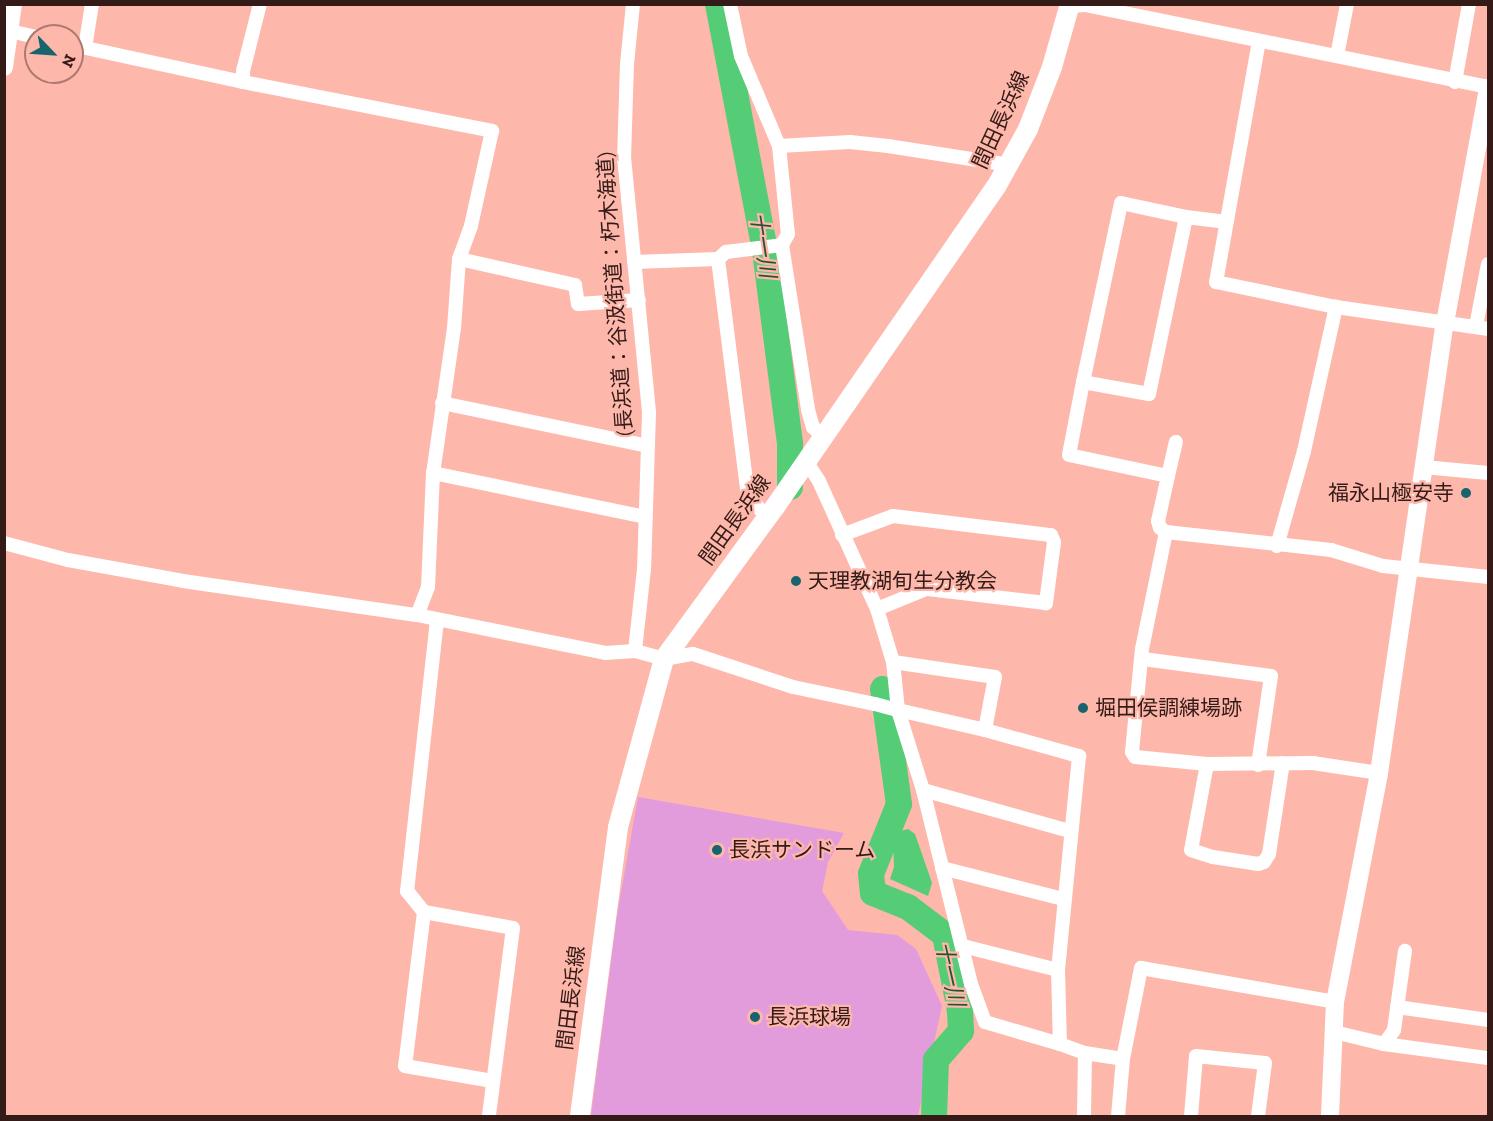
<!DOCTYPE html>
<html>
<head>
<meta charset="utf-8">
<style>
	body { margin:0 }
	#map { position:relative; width:1493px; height:1121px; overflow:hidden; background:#fdb7ab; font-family:"Zilla Slab","Noto Sans JP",serif }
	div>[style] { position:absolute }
	.green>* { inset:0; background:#e29bdb }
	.water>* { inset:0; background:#55cc76 }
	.river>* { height:26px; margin:-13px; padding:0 13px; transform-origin:13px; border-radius:13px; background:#55cc76 }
	.minor>* { height:14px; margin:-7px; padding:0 7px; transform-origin:7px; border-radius:7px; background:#fff }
	.tertiary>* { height:18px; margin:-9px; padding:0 9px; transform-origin:9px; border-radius:9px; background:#fff }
	.secondary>* { height:20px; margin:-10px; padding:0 10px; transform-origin:10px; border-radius:10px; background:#fff }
	.dots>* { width:16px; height:16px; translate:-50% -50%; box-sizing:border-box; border:3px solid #fdb7ab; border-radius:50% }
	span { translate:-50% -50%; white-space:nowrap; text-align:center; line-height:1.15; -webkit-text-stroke:4.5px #fdb7ab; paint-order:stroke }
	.street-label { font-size:21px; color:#351b17 }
	.poi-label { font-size:21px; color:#351b17 }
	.right { translate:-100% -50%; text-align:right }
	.left { translate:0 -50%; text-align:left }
	.water-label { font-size:22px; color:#245230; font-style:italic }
	.frame { position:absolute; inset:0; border:6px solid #351b17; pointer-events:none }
	.north { position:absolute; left:24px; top:24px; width:60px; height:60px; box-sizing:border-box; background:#fdb7ab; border:2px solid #ad7970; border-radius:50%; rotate:115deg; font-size:16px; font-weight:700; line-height:24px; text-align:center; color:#351b17 }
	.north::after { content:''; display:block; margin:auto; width:21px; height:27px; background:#17636e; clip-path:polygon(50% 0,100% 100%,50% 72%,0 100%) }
</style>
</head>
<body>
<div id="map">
	<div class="green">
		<div style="clip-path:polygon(638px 797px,844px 833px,828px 862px,822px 891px,848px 930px,897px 935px,916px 949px,942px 1006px,918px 1116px,591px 1116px,617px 915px)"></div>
	</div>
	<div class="water">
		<div style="clip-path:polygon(908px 829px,915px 834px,932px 883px,928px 896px,890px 879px,894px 867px,893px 841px,897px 832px)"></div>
	</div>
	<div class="river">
		<div style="left:718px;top:4px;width:251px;rotate:79.2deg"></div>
		<div style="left:765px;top:251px;width:195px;rotate:82.6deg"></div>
		<div style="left:790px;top:444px;width:43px;rotate:90deg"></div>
		<div style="left:883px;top:689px;width:116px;rotate:82.1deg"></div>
		<div style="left:899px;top:804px;width:75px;rotate:111.8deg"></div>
		<div style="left:871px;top:874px;width:19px;rotate:84deg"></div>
		<div style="left:873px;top:893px;width:38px;rotate:22deg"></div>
		<div style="left:908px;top:907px;width:46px;rotate:37.1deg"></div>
		<div style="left:945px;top:935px;width:77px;rotate:78.8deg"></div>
		<div style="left:960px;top:1011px;width:20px;rotate:87deg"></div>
		<div style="left:961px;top:1031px;width:38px;rotate:131deg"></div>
		<div style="left:936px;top:1060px;width:56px;rotate:92deg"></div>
	</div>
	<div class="minor">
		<div style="left:633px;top:4px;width:60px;rotate:95.7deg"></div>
		<div style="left:627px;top:64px;width:93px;rotate:91.8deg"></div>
		<div style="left:624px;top:157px;width:257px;rotate:84.4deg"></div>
		<div style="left:649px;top:413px;width:156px;rotate:91.8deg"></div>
		<div style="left:644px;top:569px;width:82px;rotate:96.3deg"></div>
		<div style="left:730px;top:4px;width:53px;rotate:78.1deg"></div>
		<div style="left:741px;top:56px;width:98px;rotate:67.1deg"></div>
		<div style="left:779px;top:146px;width:88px;rotate:84.2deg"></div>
		<div style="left:788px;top:234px;width:13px;rotate:119deg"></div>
		<div style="left:782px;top:245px;width:167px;rotate:81deg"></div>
		<div style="left:808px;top:410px;width:18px;rotate:74deg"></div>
		<div style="left:813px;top:427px;width:14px;rotate:45deg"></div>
		<div style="left:1070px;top:6px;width:15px;rotate:-4deg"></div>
		<div style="left:1085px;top:5px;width:411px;rotate:11.5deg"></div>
		<div style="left:10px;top:31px;width:27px;rotate:13deg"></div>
		<div style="left:1259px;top:41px;width:245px;rotate:100.1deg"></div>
		<div style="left:1216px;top:282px;width:123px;rotate:11.8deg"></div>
		<div style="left:1336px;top:307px;width:154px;rotate:8.2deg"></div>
		<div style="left:72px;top:45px;width:175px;rotate:12.2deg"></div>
		<div style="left:243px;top:82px;width:254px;rotate:11.1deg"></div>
		<div style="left:492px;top:131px;width:97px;rotate:102.5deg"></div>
		<div style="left:471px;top:226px;width:35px;rotate:110deg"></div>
		<div style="left:459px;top:259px;width:69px;rotate:94.1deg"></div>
		<div style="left:454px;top:328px;width:147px;rotate:98.2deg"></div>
		<div style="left:433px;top:473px;width:114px;rotate:92.5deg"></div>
		<div style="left:428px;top:587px;width:30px;rotate:111deg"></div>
		<div style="left:85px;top:48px;width:45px;rotate:-81deg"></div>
		<div style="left:1337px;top:56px;width:53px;rotate:-79.1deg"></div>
		<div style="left:243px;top:82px;width:11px;rotate:-90deg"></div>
		<div style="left:243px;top:71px;width:69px;rotate:-75.8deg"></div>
		<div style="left:1455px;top:82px;width:79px;rotate:-79.8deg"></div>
		<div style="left:779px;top:146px;width:71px;rotate:-3.2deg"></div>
		<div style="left:850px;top:142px;width:38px;rotate:6deg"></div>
		<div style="left:888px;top:146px;width:123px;rotate:8.9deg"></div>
		<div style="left:1186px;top:217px;width:181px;rotate:101.8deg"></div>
		<div style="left:1149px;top:394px;width:67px;rotate:-169.7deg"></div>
		<div style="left:1083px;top:382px;width:183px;rotate:-78deg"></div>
		<div style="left:1121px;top:203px;width:66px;rotate:12.2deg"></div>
		<div style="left:1186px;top:217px;width:41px;rotate:7deg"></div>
		<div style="left:459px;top:259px;width:119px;rotate:12.6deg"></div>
		<div style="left:575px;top:285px;width:19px;rotate:81deg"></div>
		<div style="left:578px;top:304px;width:61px;rotate:-3.8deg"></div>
		<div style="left:718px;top:259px;width:11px;rotate:-41deg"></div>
		<div style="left:726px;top:252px;width:56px;rotate:-7.1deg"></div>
		<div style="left:634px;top:262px;width:84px;rotate:-2deg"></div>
		<div style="left:718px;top:259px;width:239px;rotate:82.8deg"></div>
		<div style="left:748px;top:496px;width:28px;rotate:48deg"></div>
		<div style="left:1476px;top:326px;width:63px;rotate:-79deg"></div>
		<div style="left:1083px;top:382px;width:74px;rotate:100.9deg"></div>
		<div style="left:1069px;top:455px;width:101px;rotate:12deg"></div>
		<div style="left:1168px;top:476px;width:46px;rotate:102.5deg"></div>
		<div style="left:1158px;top:521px;width:7px;rotate:74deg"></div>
		<div style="left:1160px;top:528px;width:7px;rotate:34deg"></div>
		<div style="left:442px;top:403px;width:210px;rotate:11.8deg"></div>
		<div style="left:1424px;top:467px;width:64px;rotate:5.4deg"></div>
		<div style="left:433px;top:473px;width:217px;rotate:11.7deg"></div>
		<div style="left:1168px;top:476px;width:35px;rotate:-77deg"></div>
		<div style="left:842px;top:535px;width:54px;rotate:-20.4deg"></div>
		<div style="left:893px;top:516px;width:159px;rotate:6.9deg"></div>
		<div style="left:1051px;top:535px;width:8px;rotate:67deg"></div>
		<div style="left:1054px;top:542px;width:62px;rotate:97.5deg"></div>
		<div style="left:1046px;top:603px;width:121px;rotate:-173.3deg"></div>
		<div style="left:926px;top:589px;width:53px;rotate:157.8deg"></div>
		<div style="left:4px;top:543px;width:66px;rotate:14.9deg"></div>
		<div style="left:68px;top:560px;width:117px;rotate:10.3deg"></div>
		<div style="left:183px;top:581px;width:236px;rotate:8.3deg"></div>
		<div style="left:417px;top:615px;width:192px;rotate:11.4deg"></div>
		<div style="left:605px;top:653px;width:30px;rotate:-4deg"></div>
		<div style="left:635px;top:651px;width:30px;rotate:15deg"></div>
		<div style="left:664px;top:659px;width:29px;rotate:-10deg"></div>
		<div style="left:693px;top:654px;width:105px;rotate:18.3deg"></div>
		<div style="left:793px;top:687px;width:84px;rotate:11.7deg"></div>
		<div style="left:875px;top:704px;width:24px;rotate:15deg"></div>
		<div style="left:898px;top:710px;width:89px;rotate:12.9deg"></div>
		<div style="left:985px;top:730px;width:98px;rotate:15.5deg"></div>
		<div style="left:1079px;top:756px;width:215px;rotate:95.6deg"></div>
		<div style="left:1058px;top:970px;width:74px;rotate:88.5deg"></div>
		<div style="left:1060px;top:1044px;width:78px;rotate:-163.7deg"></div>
		<div style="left:985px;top:1022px;width:40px;rotate:-110.2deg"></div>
		<div style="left:971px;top:984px;width:200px;rotate:-103.9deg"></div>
		<div style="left:923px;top:790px;width:84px;rotate:-107.4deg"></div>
		<div style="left:898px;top:710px;width:48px;rotate:-95.9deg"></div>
		<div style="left:893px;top:662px;width:55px;rotate:-106.8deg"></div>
		<div style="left:877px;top:609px;width:141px;rotate:-114.4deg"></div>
		<div style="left:819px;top:481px;width:17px;rotate:-123deg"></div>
		<div style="left:1277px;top:546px;width:99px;rotate:-74.1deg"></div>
		<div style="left:1304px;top:451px;width:148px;rotate:-77.5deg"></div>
		<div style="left:437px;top:620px;width:273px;rotate:96.3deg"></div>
		<div style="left:407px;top:891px;width:27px;rotate:51deg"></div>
		<div style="left:424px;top:912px;width:155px;rotate:97deg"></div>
		<div style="left:405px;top:1066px;width:89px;rotate:9.7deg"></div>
		<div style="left:1143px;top:659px;width:129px;rotate:7.6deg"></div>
		<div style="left:1271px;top:676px;width:90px;rotate:98.3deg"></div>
		<div style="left:893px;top:662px;width:103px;rotate:8.4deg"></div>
		<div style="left:995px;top:677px;width:54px;rotate:100.7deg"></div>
		<div style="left:1207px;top:764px;width:87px;rotate:100.5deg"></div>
		<div style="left:1191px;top:850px;width:23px;rotate:18deg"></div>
		<div style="left:1213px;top:857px;width:46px;rotate:8.8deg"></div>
		<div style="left:1258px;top:864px;width:6px;rotate:-18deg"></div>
		<div style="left:1264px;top:862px;width:9px;rotate:-58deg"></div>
		<div style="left:1269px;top:854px;width:92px;rotate:-81.3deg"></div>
		<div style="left:1379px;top:773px;width:67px;rotate:-171.4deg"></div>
		<div style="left:1313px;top:763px;width:106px;rotate:179.5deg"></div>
		<div style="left:1207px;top:764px;width:72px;rotate:-174.4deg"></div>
		<div style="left:1135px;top:757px;width:6px;rotate:-121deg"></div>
		<div style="left:1132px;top:752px;width:103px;rotate:-84.5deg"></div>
		<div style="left:1142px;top:649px;width:119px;rotate:-78.4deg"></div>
		<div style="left:1166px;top:532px;width:166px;rotate:6.2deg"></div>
		<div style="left:1331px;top:550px;width:54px;rotate:17.1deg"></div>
		<div style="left:1383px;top:566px;width:106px;rotate:6deg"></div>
		<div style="left:923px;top:790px;width:153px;rotate:15.6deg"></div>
		<div style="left:942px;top:868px;width:125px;rotate:14.4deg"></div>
		<div style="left:424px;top:912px;width:90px;rotate:10.2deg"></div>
		<div style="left:513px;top:928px;width:190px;rotate:97.3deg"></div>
		<div style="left:963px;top:946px;width:98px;rotate:14.2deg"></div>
		<div style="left:1397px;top:1007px;width:92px;rotate:8.1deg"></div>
		<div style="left:1334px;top:1032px;width:51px;rotate:13.5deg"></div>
		<div style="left:1384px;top:1044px;width:105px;rotate:7.7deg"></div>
		<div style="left:1060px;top:1044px;width:27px;rotate:20deg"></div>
		<div style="left:1085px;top:1053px;width:38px;rotate:9deg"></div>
		<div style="left:1384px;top:1044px;width:17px;rotate:-54deg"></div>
		<div style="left:1394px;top:1030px;width:80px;rotate:-82.1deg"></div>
		<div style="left:1084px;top:1116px;width:63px;rotate:-89.1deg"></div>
		<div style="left:1118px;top:1116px;width:57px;rotate:-85deg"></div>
		<div style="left:1123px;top:1059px;width:93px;rotate:-78.8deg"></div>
		<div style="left:1141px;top:968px;width:197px;rotate:9.9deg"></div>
		<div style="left:1191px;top:1116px;width:60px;rotate:-85.2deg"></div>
		<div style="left:1196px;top:1056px;width:69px;rotate:5.8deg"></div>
		<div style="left:1265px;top:1063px;width:53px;rotate:97.5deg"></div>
	</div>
	<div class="tertiary">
		<div style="left:4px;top:67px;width:64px;rotate:-81.9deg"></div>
		<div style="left:1330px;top:1116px;width:114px;rotate:-87.5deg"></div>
		<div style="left:1335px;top:1002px;width:233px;rotate:-79.1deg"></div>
		<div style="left:1379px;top:773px;width:455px;rotate:-81.7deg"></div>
		<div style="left:1445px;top:323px;width:239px;rotate:-79.6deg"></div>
	</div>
	<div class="secondary">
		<div style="left:580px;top:1116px;width:291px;rotate:-82.5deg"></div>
		<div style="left:618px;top:827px;width:174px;rotate:-74.7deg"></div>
		<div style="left:664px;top:659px;width:188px;rotate:-53.9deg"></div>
		<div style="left:775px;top:507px;width:389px;rotate:-55.4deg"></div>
		<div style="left:996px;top:187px;width:66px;rotate:-61.1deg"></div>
		<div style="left:1028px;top:129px;width:66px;rotate:-68.8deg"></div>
		<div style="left:1052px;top:67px;width:66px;rotate:-74.1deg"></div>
	</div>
	<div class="dots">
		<div style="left:1466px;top:493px;background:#17636e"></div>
		<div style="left:796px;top:581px;background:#17636e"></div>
		<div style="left:1083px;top:708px;background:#17636e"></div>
		<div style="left:717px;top:850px;background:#17636e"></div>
		<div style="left:755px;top:1017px;background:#17636e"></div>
	</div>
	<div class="street-label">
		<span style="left:1001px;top:120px;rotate:-65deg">間田長浜線</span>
		<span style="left:615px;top:294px;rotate:-94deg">(長浜道：谷汲街道：朽木海道)</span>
		<span style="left:735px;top:520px;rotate:-54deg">間田長浜線</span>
		<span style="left:571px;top:998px;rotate:-83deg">間田長浜線</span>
	</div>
	<div class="poi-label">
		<span class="right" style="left:1454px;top:493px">福永山極安寺</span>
		<span class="left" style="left:808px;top:581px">天理教湖旬生分教会</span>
		<span class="left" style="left:1095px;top:708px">堀田侯調練場跡</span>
		<span class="left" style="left:729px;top:850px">長浜サンドーム</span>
		<span class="left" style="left:767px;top:1017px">長浜球場</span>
	</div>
	<div class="water-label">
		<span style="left:763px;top:245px;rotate:81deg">十一川</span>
		<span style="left:950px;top:974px;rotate:77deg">十一川</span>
	</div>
	<div class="frame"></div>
	<div class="north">N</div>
</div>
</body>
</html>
